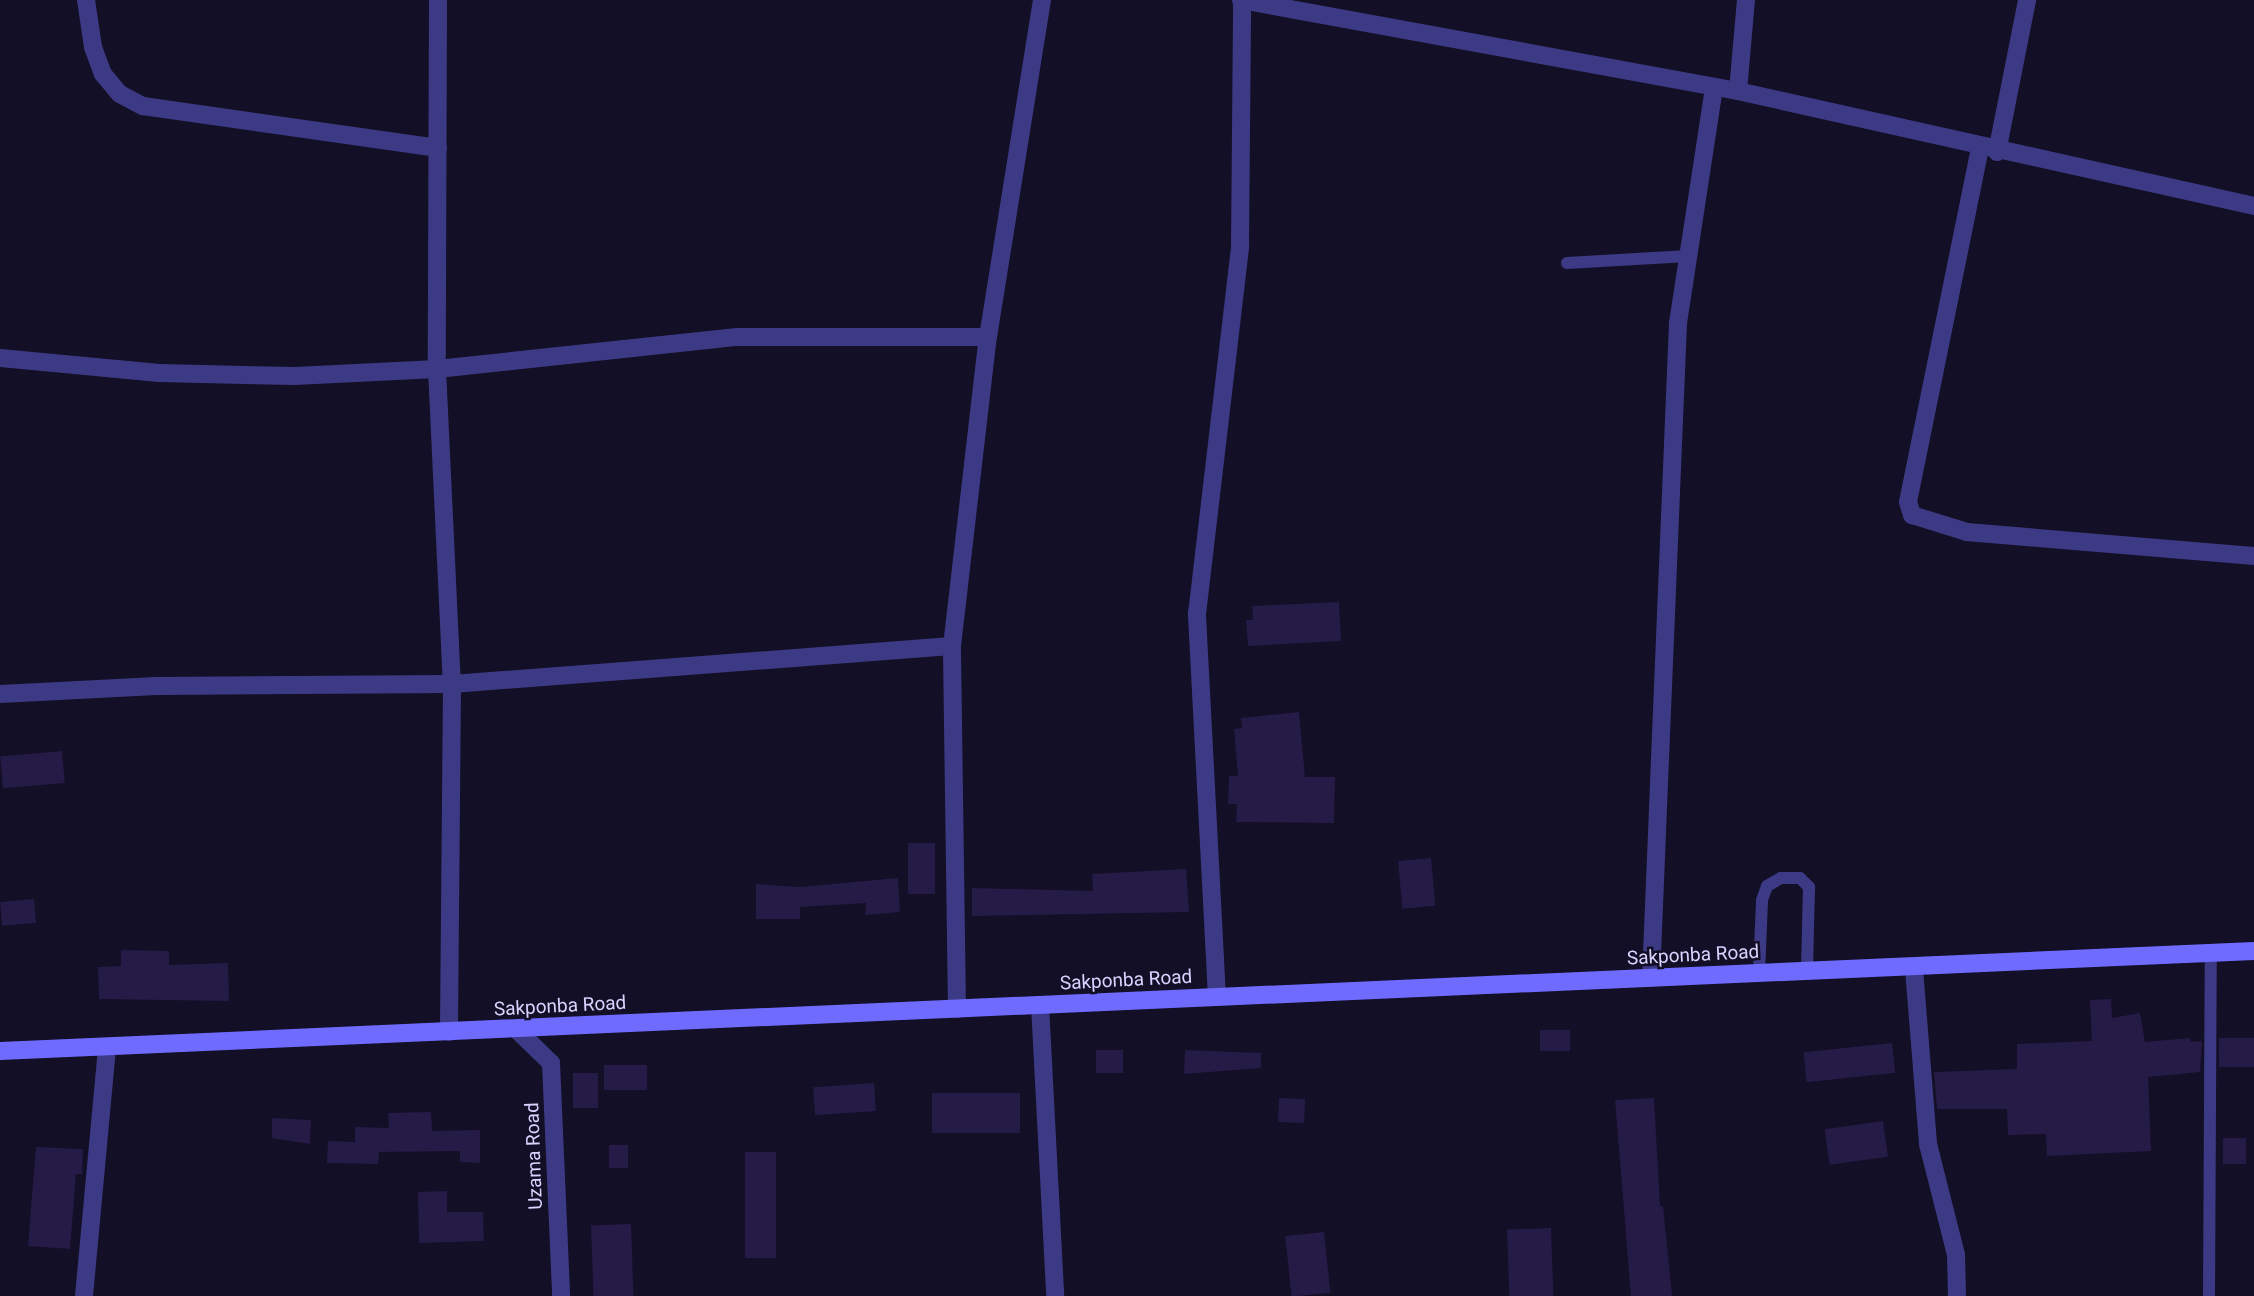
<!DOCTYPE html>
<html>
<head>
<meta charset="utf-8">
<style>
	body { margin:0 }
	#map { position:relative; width:2254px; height:1296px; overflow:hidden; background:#130f26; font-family:Roboto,sans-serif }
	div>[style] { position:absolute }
	.building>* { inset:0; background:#241b47; transform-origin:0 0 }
	.lane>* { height:12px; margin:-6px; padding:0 6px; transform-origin:6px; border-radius:6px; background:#3d3a85 }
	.street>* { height:18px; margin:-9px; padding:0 9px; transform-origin:9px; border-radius:9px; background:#3d3a85 }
	.secondary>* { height:18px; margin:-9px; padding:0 9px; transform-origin:9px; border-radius:9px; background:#6f6bff }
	span { translate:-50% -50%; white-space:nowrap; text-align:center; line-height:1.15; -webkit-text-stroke:5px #130f26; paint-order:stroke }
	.street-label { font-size:19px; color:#d9d4ff }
</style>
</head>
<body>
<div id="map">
	<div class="building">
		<div style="clip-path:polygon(1339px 602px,1341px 641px,1248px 646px,1246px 620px,1253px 620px,1252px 606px)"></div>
		<div style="clip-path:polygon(1299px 712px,1305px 777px,1335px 777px,1334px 823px,1236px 822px,1237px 804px,1228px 804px,1229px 776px,1238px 776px,1234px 729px,1242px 728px,1241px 718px)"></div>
		<div style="left:62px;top:751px;width:32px;height:62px;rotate:85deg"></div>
		<div style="left:908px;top:843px;width:27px;height:51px"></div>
		<div style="left:1431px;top:858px;width:48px;height:33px;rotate:85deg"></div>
		<div style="clip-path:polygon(1186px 869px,1189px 912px,972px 916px,972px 888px,1093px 891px,1092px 874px)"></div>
		<div style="clip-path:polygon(898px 878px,900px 912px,865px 915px,866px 903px,800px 907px,800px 919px,756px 919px,756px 884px,800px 887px)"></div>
		<div style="left:34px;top:899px;width:24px;height:34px;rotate:85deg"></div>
		<div style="clip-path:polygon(121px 950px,169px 951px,169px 965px,228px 963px,229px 1001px,99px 999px,98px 967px,121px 966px)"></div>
		<div style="clip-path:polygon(2111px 999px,2112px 1018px,2140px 1013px,2145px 1042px,2190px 1038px,2191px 1042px,2202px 1041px,2200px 1072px,2148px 1077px,2151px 1151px,2047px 1156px,2046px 1134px,2008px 1135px,2007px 1109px,1937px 1109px,1934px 1072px,2017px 1069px,2017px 1044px,2092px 1041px,2090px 1000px)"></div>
		<div style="left:1570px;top:1030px;width:21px;height:30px;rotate:90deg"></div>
		<div style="left:2254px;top:1038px;width:29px;height:35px;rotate:90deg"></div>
		<div style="left:1892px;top:1043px;width:30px;height:89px;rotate:84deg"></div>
		<div style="left:1096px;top:1050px;width:27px;height:23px"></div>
		<div style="clip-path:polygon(1185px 1050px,1261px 1053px,1261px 1068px,1184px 1074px)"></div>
		<div style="left:647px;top:1065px;width:25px;height:43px;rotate:90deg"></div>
		<div style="left:573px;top:1073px;width:25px;height:35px"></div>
		<div style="left:874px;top:1083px;width:28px;height:61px;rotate:86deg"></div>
		<div style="left:1020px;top:1093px;width:40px;height:88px;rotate:90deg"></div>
		<div style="left:1279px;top:1098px;width:26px;height:24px;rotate:2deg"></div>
		<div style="clip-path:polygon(1654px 1098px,1660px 1206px,1663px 1206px,1672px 1296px,1631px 1296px,1615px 1100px)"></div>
		<div style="clip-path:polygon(431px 1112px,432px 1131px,480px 1130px,480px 1163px,460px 1162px,460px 1151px,379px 1152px,378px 1164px,327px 1163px,328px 1141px,355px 1142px,355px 1127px,389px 1128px,388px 1113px)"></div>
		<div style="clip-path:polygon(272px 1118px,311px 1120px,310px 1144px,272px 1138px)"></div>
		<div style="left:1883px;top:1121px;width:36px;height:59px;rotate:82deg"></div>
		<div style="left:2246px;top:1138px;width:26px;height:23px;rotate:90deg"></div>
		<div style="left:609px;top:1145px;width:19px;height:23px"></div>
		<div style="clip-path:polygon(36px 1147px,83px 1149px,82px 1174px,76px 1174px,70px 1249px,28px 1246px)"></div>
		<div style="left:745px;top:1152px;width:31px;height:106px"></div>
		<div style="clip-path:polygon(447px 1191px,447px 1212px,483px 1212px,484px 1241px,419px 1243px,418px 1192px)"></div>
		<div style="left:631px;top:1224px;width:72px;height:40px;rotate:88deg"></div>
		<div style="left:1551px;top:1228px;width:68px;height:44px;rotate:88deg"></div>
		<div style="left:1324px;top:1232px;width:61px;height:39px;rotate:84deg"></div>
	</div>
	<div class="lane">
		<div style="left:1567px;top:263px;width:121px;rotate:-3.3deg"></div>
		<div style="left:1759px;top:973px;width:73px;rotate:-87.6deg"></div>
		<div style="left:1762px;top:900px;width:15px;rotate:-70deg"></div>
		<div style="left:1767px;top:886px;width:16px;rotate:-30deg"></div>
		<div style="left:1781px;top:878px;width:19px"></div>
		<div style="left:1800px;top:878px;width:13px;rotate:45deg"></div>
		<div style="left:1809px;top:887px;width:84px;rotate:91.4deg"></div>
		<div style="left:2209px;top:1296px;width:343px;rotate:-89.7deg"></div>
	</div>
	<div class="street">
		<div style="left:86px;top:0;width:48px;rotate:81.5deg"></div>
		<div style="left:93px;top:47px;width:29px;rotate:70deg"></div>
		<div style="left:103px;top:74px;width:26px;rotate:50deg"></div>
		<div style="left:120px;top:94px;width:26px;rotate:28deg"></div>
		<div style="left:143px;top:106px;width:298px;rotate:8.1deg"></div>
		<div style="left:438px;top:0;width:369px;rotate:90.2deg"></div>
		<div style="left:437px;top:369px;width:315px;rotate:87.3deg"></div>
		<div style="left:452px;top:684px;width:348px;rotate:90.5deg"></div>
		<div style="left:1241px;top:0;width:505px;rotate:10.38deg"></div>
		<div style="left:1738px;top:91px;width:529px;rotate:12.56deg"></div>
		<div style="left:1738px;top:91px;width:91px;rotate:-85deg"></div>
		<div style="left:1980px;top:148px;width:361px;rotate:101.5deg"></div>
		<div style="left:1908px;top:502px;width:14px;rotate:73deg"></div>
		<div style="left:1912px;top:515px;width:58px;rotate:17.2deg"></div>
		<div style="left:1967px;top:532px;width:288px;rotate:4.8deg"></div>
		<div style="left:1997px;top:152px;width:155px;rotate:-78.8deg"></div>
		<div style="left:0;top:358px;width:160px;rotate:5.4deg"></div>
		<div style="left:159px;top:373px;width:136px;rotate:1.3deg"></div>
		<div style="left:295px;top:376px;width:142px;rotate:-2.8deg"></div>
		<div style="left:437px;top:369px;width:302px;rotate:-6.1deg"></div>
		<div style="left:737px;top:337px;width:251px"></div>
		<div style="left:0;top:694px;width:156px;rotate:-2.9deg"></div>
		<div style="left:156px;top:686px;width:296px;rotate:-0.4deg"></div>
		<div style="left:452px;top:684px;width:501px;rotate:-4.35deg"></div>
		<div style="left:1914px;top:969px;width:176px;rotate:85.4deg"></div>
		<div style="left:1928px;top:1144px;width:114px;rotate:75.8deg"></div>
		<div style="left:1956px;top:1255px;width:41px;rotate:88.6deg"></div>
		<div style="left:1651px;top:978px;width:656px;rotate:-87.64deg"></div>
		<div style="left:1678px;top:323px;width:239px;rotate:-81.3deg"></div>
		<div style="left:1217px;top:997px;width:384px;rotate:-93deg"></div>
		<div style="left:1197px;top:614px;width:371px;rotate:-83.3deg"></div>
		<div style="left:1240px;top:246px;width:246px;rotate:-89.5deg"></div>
		<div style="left:1040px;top:1005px;width:291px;rotate:87deg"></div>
		<div style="left:957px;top:1009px;width:363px;rotate:-90.8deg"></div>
		<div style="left:952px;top:646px;width:311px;rotate:-83.4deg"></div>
		<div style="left:988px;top:337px;width:341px;rotate:-80.9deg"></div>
		<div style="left:516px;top:1029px;width:49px;rotate:44.2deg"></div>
		<div style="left:551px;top:1063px;width:233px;rotate:87.5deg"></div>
		<div style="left:84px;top:1296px;width:250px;rotate:-84.7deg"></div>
	</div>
	<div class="secondary">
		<div style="left:0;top:1051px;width:2256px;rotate:-2.54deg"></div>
	</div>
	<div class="street-label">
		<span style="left:1693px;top:955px;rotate:-3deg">Sakponba Road</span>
		<span style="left:1126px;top:980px;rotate:-3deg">Sakponba Road</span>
		<span style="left:560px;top:1006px;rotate:-3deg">Sakponba Road</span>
		<span style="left:534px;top:1156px;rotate:-92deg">Uzama Road</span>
	</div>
</div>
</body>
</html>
